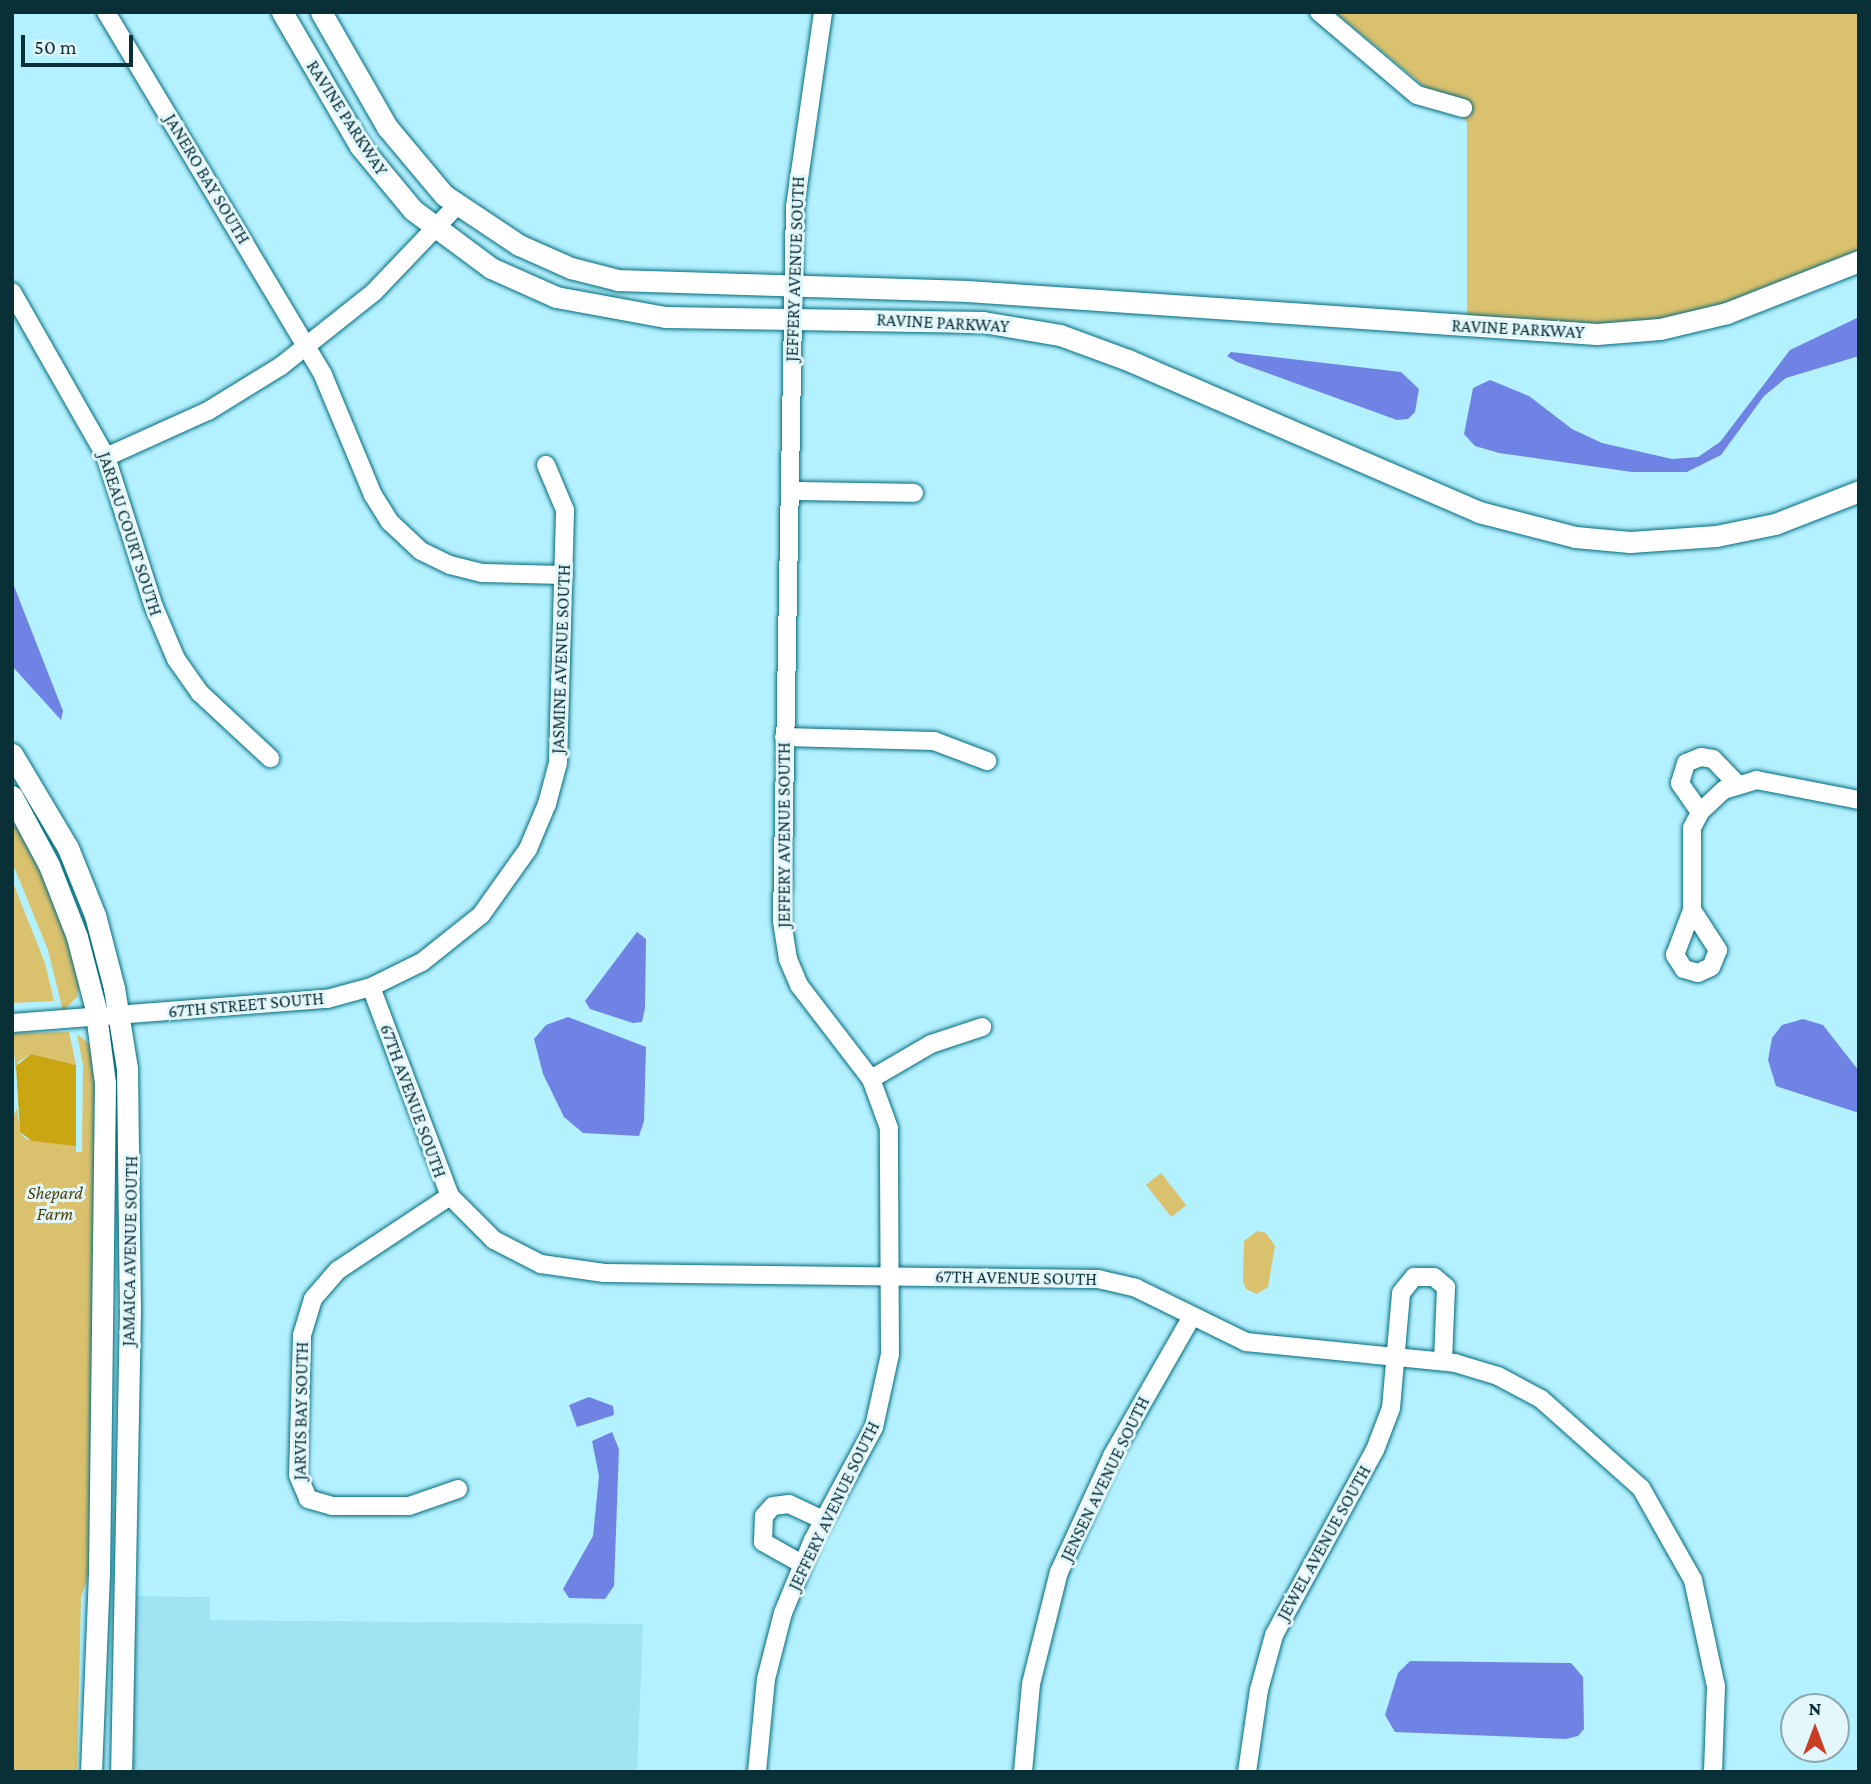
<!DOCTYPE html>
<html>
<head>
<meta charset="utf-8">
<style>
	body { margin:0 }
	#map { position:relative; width:1871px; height:1784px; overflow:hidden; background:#b4f1ff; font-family:"Crimson Pro",serif }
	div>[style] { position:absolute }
	.built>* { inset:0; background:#a0e3f1 }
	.green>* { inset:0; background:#dac16e; transform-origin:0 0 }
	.forest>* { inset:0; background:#caa613 }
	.water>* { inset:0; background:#6f83e5 }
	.roads { filter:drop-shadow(0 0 2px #006c7d) drop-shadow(0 0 2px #006c7d) }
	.minor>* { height:18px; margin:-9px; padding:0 9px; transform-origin:9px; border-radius:9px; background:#fff }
	.tertiary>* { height:21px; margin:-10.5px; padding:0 10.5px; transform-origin:10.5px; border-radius:10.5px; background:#fff }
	span { translate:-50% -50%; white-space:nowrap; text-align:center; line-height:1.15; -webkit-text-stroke:6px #e3f7fb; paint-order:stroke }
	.street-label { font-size:18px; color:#0a3037 }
	.park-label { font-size:18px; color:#4c3e07; font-style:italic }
	.frame { position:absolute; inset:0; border:14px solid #0a3037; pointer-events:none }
	.north { position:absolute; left:1780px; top:1693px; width:70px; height:70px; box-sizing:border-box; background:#e3f7fb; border:2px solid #8ca7ad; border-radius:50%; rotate:0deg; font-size:19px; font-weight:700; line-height:28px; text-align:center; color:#0a3037 }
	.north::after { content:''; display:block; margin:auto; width:24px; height:32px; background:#c93e23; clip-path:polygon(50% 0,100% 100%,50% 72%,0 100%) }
	.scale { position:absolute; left:21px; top:35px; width:112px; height:32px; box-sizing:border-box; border:4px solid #0a3037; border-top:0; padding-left:9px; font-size:21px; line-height:24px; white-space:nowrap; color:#0a3037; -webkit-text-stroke:5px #e3f7fb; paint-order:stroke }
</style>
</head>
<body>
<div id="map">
	<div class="built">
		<div style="clip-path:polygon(123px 1596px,210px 1597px,210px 1620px,643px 1624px,637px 1772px,128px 1772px)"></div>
	</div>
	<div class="green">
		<div style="clip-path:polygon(1335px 12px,1859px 12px,1859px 252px,1733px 302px,1675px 317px,1612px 325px,1467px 318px,1467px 122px)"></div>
		<div style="clip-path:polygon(12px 810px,51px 888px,80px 982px,77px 997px,63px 1011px,48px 950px,12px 862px)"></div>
		<div style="clip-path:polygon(12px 880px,45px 963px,54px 1001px,12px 1003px)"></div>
		<div style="clip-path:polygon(69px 1032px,76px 1065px,31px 1054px,18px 1062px,16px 1072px,12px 1033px)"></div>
		<div style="clip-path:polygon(77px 1034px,92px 1046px,95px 1055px,91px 1568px,81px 1597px,77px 1772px,12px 1772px,12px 1120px,17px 1108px,20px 1132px,26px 1139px,76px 1146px,76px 1152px,82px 1152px,83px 1065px)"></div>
		<div style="left:1161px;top:1173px;width:41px;height:19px;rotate:52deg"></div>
		<div style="clip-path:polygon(1257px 1231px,1266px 1233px,1275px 1246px,1268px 1287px,1257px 1294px,1246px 1289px,1243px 1281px,1244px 1241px)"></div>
	</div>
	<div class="forest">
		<div style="clip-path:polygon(31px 1054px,76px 1065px,76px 1146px,32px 1141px,20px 1132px,16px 1066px)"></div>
	</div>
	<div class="water">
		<div style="clip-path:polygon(1859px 317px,1859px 356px,1786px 378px,1764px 396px,1721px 455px,1687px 472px,1632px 472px,1499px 453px,1475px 446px,1464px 434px,1473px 388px,1490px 380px,1529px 396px,1572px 429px,1602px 443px,1672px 459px,1698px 457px,1720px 442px,1790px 350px)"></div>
		<div style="clip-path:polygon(1231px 352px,1401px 372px,1419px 389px,1415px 412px,1408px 419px,1397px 420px,1237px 362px,1227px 356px)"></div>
		<div style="clip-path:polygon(12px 581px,63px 711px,61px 720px,12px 666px)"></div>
		<div style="clip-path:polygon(637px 932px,646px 939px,645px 1008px,642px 1022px,633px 1023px,590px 1009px,585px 1001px)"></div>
		<div style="clip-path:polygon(568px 1017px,646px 1047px,644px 1121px,639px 1136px,583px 1133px,564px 1117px,543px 1074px,534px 1039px,546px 1025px)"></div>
		<div style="clip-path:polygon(1803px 1019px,1823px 1025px,1859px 1071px,1859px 1113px,1776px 1086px,1768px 1060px,1772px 1038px,1782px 1025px)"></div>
		<div style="clip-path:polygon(589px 1397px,613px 1406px,614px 1415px,577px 1427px,569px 1405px)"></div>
		<div style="clip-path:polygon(612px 1432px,619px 1449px,614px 1586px,605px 1599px,569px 1598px,563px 1589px,593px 1536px,599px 1476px,592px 1441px)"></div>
		<div style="clip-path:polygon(1410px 1661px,1571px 1663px,1583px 1677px,1584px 1729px,1578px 1736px,1566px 1739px,1395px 1732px,1385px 1715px,1398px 1673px)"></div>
	</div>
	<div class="roads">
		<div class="minor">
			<div style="left:106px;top:12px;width:423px;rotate:59.1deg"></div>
			<div style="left:323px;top:375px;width:130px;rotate:67.4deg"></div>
			<div style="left:373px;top:495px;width:32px;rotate:58deg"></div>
			<div style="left:390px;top:522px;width:42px;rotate:43.1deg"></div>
			<div style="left:421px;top:551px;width:32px;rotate:26deg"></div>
			<div style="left:450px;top:565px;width:34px;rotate:14deg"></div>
			<div style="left:483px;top:573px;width:81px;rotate:1.4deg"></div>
			<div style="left:1319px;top:12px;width:128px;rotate:40.3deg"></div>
			<div style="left:1417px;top:95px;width:48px;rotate:15.8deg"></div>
			<div style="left:12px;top:292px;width:190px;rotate:60.3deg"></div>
			<div style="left:106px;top:457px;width:157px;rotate:72.3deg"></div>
			<div style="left:154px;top:607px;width:56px;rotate:67.1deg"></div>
			<div style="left:176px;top:659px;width:42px;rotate:54.8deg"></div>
			<div style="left:200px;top:693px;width:96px;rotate:42.9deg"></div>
			<div style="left:106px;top:457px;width:112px;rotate:-24.3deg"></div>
			<div style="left:208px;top:411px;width:86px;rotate:-31.7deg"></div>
			<div style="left:281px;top:366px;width:119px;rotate:-38.5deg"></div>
			<div style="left:374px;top:292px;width:120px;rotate:-46.3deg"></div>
			<div style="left:790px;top:491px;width:124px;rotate:0.9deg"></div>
			<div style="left:784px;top:737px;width:150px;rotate:1.5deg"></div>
			<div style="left:934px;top:741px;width:57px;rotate:20.7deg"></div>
			<div style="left:1700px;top:812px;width:35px;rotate:-125deg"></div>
			<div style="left:1680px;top:783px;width:21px;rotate:-73deg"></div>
			<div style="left:1686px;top:763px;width:16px;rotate:-22deg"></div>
			<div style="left:1701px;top:757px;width:12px;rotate:9deg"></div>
			<div style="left:1713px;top:759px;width:33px;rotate:46deg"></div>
			<div style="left:1692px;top:910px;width:82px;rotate:-90deg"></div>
			<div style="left:1692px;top:828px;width:18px;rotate:-63deg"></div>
			<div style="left:1700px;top:812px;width:33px;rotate:-43deg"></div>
			<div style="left:1724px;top:790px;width:34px;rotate:-17deg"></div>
			<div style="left:1756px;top:780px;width:105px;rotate:11deg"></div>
			<div style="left:1692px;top:910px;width:48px;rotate:57deg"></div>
			<div style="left:1718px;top:950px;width:18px;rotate:112deg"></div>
			<div style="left:1711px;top:967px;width:14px;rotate:155deg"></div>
			<div style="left:1698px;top:973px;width:15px;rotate:-164deg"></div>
			<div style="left:1684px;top:969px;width:17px;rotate:-123deg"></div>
			<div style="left:1675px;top:955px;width:48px;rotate:-69.3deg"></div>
			<div style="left:371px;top:987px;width:223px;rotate:69.3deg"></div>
			<div style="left:450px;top:1196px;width:62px;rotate:45deg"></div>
			<div style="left:494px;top:1240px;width:53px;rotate:27.1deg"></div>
			<div style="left:541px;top:1264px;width:64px;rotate:8.1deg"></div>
			<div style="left:604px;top:1273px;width:494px;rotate:0.7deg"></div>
			<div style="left:1098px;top:1279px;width:39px;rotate:13deg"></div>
			<div style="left:1136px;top:1288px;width:123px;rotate:26.1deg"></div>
			<div style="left:1246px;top:1342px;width:210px;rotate:5.7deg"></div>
			<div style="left:1455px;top:1363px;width:45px;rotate:16.8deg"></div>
			<div style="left:1498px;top:1376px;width:49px;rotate:28.1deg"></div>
			<div style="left:1541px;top:1399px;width:134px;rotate:41.7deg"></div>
			<div style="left:1641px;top:1488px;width:106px;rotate:60.5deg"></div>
			<div style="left:1693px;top:1580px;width:108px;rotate:77.8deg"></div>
			<div style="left:1716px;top:1686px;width:86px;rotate:92deg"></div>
			<div style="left:12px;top:1023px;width:316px;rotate:-4.4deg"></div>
			<div style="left:327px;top:999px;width:46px;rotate:-15.3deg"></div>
			<div style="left:371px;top:987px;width:57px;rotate:-26.1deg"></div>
			<div style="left:422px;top:962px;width:75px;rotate:-38.5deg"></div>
			<div style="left:481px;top:915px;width:81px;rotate:-54.5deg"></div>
			<div style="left:528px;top:849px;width:49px;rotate:-67.1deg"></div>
			<div style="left:547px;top:804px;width:42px;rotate:-75deg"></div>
			<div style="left:558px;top:763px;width:253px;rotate:-88.4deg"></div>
			<div style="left:565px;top:510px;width:49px;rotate:-112.9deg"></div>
			<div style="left:871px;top:1079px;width:69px;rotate:-30.3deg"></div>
			<div style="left:931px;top:1044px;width:54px;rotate:-18.4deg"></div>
			<div style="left:450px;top:1196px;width:134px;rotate:146.5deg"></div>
			<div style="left:338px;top:1270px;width:38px;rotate:131deg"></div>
			<div style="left:313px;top:1299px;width:38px;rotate:107deg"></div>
			<div style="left:302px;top:1335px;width:140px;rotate:91.6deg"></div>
			<div style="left:298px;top:1475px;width:26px;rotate:67deg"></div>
			<div style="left:308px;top:1499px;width:25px;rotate:16deg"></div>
			<div style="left:332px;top:1506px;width:77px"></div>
			<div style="left:409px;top:1506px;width:52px;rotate:-19.1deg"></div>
			<div style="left:802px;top:1564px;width:45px;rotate:-150.6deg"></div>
			<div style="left:763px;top:1542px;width:26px;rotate:-88deg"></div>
			<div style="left:764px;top:1516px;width:13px;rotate:-48deg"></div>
			<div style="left:773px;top:1506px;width:16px;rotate:-7deg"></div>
			<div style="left:789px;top:1504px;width:38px;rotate:25deg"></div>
			<div style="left:757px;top:1772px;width:93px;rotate:-84.5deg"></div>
			<div style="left:766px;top:1679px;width:68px;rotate:-75.6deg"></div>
			<div style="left:783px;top:1613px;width:79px;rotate:-67.7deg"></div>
			<div style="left:813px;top:1540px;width:128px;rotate:-61.6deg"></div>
			<div style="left:874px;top:1427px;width:75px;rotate:-77.6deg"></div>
			<div style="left:890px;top:1354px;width:226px;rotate:-90.3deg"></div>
			<div style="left:889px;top:1128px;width:52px;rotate:-110.2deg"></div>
			<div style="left:871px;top:1079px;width:118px;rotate:-127.5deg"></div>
			<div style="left:799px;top:985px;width:28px;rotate:-113deg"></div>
			<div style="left:788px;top:959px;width:39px;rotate:-99deg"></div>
			<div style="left:782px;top:920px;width:713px;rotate:-88.96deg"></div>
			<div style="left:795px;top:207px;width:197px;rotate:-81.8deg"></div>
			<div style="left:1023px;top:1772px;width:88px;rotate:-84.8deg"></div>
			<div style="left:1031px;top:1684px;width:115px;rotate:-76deg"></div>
			<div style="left:1059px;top:1572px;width:128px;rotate:-65.4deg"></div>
			<div style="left:1112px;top:1456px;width:159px;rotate:-60.2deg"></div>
			<div style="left:1247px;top:1772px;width:83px;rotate:-81.7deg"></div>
			<div style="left:1259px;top:1690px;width:57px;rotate:-74.7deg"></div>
			<div style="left:1274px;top:1635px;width:211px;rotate:-61.4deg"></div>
			<div style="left:1375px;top:1450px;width:45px;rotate:-69.1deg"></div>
			<div style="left:1391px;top:1408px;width:115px;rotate:-85deg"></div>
			<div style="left:1401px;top:1293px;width:21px;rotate:-51deg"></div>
			<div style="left:1414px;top:1277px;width:20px"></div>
			<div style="left:1434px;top:1277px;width:16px;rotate:40deg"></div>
			<div style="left:1446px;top:1287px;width:74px;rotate:92.3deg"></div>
		</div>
		<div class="tertiary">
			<div style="left:282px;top:12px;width:155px;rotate:59.8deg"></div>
			<div style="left:360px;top:146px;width:83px;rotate:50.4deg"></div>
			<div style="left:413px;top:210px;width:97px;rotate:36.6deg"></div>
			<div style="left:491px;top:268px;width:71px;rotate:24deg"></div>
			<div style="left:556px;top:297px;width:111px;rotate:10.4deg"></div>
			<div style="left:665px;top:317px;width:318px;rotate:0.9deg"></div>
			<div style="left:983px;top:322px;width:78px;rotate:9.6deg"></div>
			<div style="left:1060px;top:335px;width:72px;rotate:20.2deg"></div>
			<div style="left:1128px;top:360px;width:382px;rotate:23.4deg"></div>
			<div style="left:1479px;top:512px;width:99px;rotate:14.6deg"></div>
			<div style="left:1575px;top:537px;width:55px;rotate:5.2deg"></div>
			<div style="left:1630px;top:542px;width:86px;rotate:-4deg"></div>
			<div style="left:1716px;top:536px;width:60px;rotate:-11.5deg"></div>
			<div style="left:1775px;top:524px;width:90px;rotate:-21.4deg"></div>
			<div style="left:321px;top:12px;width:133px;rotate:60.1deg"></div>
			<div style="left:387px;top:127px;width:89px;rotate:50deg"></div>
			<div style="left:444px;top:195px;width:90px;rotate:33.7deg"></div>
			<div style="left:519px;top:245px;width:57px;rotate:23.9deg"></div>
			<div style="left:571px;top:268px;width:49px;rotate:14.3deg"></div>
			<div style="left:618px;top:280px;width:349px;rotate:1.8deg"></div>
			<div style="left:967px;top:291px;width:631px;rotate:3.9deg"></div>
			<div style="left:1597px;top:334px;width:63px;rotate:-4.5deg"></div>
			<div style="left:1660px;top:329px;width:69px;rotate:-13.4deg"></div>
			<div style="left:1727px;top:313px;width:142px;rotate:-21.5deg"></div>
			<div style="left:12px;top:754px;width:109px;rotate:59.2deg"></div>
			<div style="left:68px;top:848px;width:72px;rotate:68.1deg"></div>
			<div style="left:95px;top:915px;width:75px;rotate:75.4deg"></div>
			<div style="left:114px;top:988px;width:81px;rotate:80.8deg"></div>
			<div style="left:127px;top:1068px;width:241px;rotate:89.3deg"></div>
			<div style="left:130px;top:1309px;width:463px;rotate:91.1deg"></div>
			<div style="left:12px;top:796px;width:78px;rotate:61.8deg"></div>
			<div style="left:49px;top:865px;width:77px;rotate:68.7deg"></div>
			<div style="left:77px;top:937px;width:71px;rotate:75.4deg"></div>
			<div style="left:95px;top:1006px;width:78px;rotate:82.6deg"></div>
			<div style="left:105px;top:1083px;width:490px;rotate:90.7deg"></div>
			<div style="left:99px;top:1573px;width:199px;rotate:92.3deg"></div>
		</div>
	</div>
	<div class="street-label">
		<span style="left:347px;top:118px;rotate:57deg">RAVINE PARKWAY</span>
		<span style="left:207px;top:179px;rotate:59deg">JANERO BAY SOUTH</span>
		<span style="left:795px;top:269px;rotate:-88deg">JEFFERY AVENUE SOUTH</span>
		<span style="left:943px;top:323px;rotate:3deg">RAVINE PARKWAY</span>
		<span style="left:1518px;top:329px;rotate:3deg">RAVINE PARKWAY</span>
		<span style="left:130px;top:534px;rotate:72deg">JAREAU COURT SOUTH</span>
		<span style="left:561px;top:659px;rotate:-88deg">JASMINE AVENUE SOUTH</span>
		<span style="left:784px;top:835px;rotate:-90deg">JEFFERY AVENUE SOUTH</span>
		<span style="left:246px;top:1005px;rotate:-5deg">67TH STREET SOUTH</span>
		<span style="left:413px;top:1101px;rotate:70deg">67TH AVENUE SOUTH</span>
		<span style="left:130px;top:1251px;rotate:-89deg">JAMAICA AVENUE SOUTH</span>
		<span style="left:1016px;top:1278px;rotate:1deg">67TH AVENUE SOUTH</span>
		<span style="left:301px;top:1411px;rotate:-89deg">JARVIS BAY SOUTH</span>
		<span style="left:1105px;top:1479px;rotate:-64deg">JENSEN AVENUE SOUTH</span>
		<span style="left:834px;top:1506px;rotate:-64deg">JEFFERY AVENUE SOUTH</span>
		<span style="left:1324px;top:1543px;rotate:-61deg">JEWEL AVENUE SOUTH</span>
	</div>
	<div class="park-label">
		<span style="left:55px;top:1204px">Shepard<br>Farm</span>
	</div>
	<div class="frame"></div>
	<div class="north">N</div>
	<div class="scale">50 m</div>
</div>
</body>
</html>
